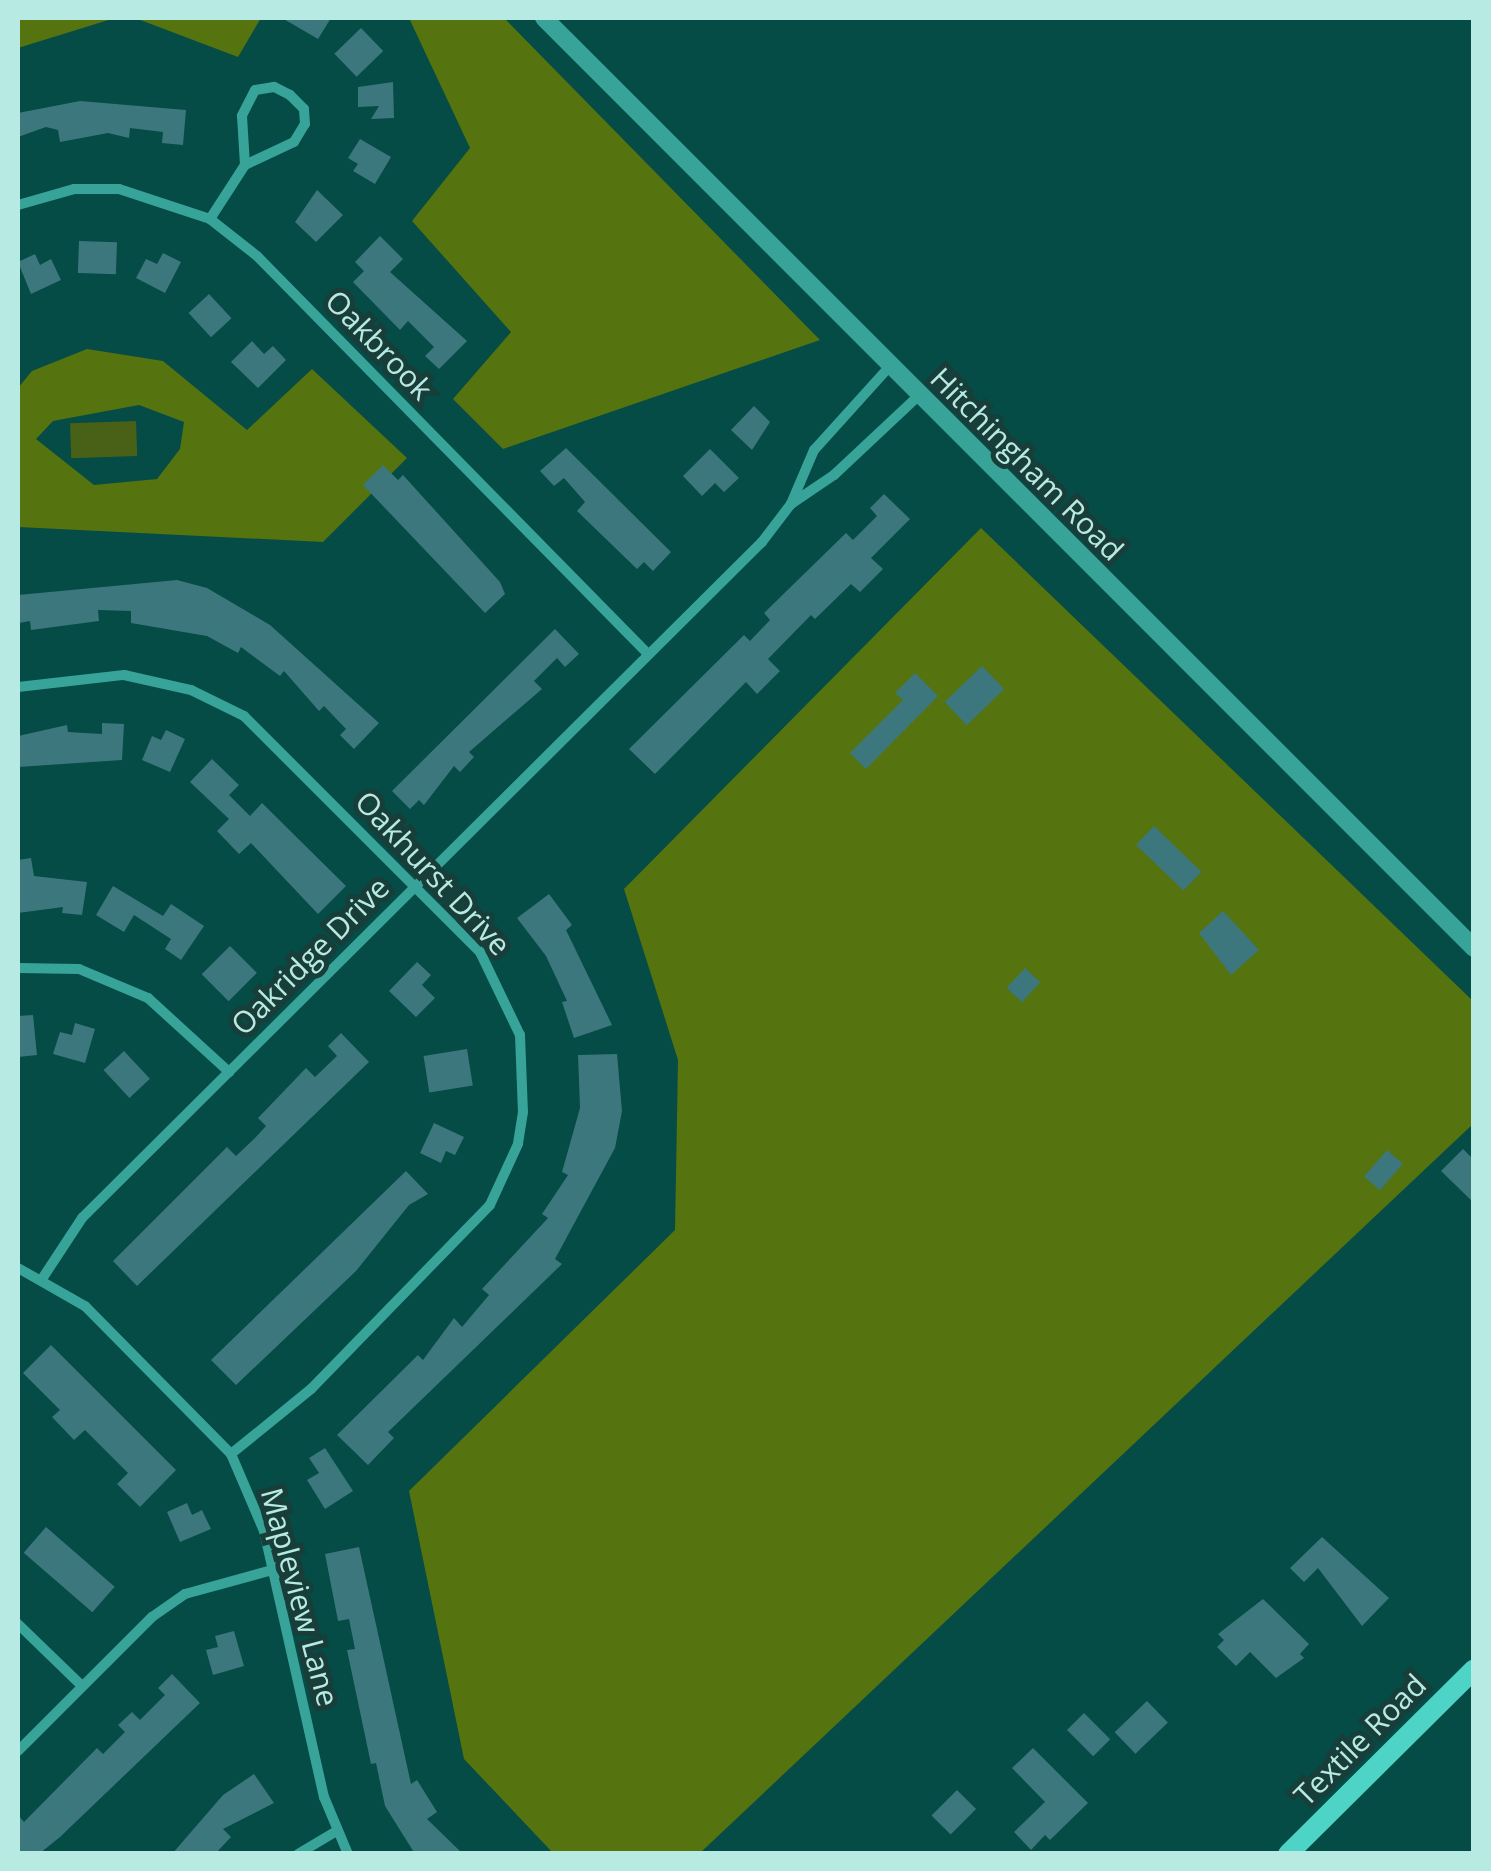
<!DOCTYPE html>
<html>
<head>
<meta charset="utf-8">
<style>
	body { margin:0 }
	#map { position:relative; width:1491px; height:1871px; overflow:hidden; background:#054b46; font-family:"Open Sans",sans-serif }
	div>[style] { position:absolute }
	.green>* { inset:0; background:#496117; transform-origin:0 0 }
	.forest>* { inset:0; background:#55730f }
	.building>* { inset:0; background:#3c777e; transform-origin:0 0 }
	.minor>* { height:10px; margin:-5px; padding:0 5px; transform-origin:5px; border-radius:5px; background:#38a399 }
	.tertiary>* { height:18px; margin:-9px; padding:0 9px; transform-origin:9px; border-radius:9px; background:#38a399 }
	.secondary>* { height:20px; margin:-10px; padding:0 10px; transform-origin:10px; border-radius:10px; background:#4dd4c7 }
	span { translate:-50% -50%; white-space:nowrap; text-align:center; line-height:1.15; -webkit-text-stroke:10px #193d39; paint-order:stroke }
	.street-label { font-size:30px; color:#b7eae3 }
	.frame { position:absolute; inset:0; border:20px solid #b7eae3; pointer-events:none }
</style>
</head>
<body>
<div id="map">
	<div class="green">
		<div style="left:136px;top:421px;width:35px;height:66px;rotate:88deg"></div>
	</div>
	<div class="forest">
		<div style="clip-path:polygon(18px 18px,115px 18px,18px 48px)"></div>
		<div style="clip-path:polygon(135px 18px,261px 18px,238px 57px)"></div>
		<div style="clip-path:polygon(409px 18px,504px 18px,820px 340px,503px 449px,453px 399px,511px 332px,412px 221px,470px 148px)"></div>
		<div style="clip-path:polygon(evenodd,87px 349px,163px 361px,247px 430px,312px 369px,407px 458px,323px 542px,18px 527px,18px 388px,32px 371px,87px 349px,139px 405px,184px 422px,180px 449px,157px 479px,94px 485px,36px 439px,53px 421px,139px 405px)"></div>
		<div style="clip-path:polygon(981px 528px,1473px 1001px,1473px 1124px,700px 1853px,553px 1853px,464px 1759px,409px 1491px,675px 1230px,678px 1060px,624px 889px)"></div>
	</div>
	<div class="building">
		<div style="clip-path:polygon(282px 18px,331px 18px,318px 39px)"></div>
		<div style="left:361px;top:28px;width:32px;height:37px;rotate:46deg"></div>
		<div style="clip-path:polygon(393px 82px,394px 118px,371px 119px,379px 106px,358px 107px,358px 87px)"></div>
		<div style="clip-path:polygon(80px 101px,186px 110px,183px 145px,162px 143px,163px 132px,130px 128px,129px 138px,108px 133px,60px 142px,58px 130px,46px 127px,18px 137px,18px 113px)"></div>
		<div style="clip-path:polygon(360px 139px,391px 157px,375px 184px,353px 171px,358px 164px,348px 158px)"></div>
		<div style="clip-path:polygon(317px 190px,343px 215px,316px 242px,295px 222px)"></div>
		<div style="clip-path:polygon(380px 236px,403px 259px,390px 272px,467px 341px,439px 369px,425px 356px,434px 347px,408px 321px,400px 330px,353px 282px,364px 271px,355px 262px)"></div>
		<div style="left:79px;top:241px;width:38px;height:32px;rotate:2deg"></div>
		<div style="clip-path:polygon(163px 253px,181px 262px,165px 293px,136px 278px,146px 259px,157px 264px)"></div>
		<div style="clip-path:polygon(35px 254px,40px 265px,51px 259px,61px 280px,31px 294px,18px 262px)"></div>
		<div style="left:209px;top:294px;width:33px;height:28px;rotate:47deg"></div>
		<div style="clip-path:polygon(252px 341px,264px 354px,273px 346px,286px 360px,258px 388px,231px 362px)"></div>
		<div style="clip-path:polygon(754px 406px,770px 422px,752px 450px,731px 430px)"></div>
		<div style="clip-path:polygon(566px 448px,671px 552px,653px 571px,644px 562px,637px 569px,577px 511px,585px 502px,564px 478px,554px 486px,540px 471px)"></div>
		<div style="clip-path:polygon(710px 449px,739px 478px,724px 492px,715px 483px,702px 496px,683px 476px)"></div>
		<div style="clip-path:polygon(383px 465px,398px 480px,403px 475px,500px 582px,505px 594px,485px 613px,363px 485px)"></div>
		<div style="clip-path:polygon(884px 494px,910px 519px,871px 558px,883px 569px,860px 592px,851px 584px,815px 619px,811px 615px,768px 659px,780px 671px,757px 694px,746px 682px,655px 774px,629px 749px,744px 635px,750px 641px,770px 620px,764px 613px,846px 533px,853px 540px,877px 516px,870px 508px)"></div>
		<div style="clip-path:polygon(177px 580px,207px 588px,270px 625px,379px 723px,354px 749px,340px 735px,346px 729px,324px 706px,319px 711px,284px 671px,280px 676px,241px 647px,238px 653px,207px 636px,131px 623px,131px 611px,98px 610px,99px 621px,31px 630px,30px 621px,19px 623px,18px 595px)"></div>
		<div style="clip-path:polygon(555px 629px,579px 654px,565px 667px,557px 658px,534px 681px,542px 689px,469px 752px,474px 757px,460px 772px,454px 766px,424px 805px,419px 800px,410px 809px,392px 791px)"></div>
		<div style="left:982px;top:666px;width:32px;height:52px;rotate:46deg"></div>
		<div style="clip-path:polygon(915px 673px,938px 696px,866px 769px,850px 753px,903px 700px,895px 693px)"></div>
		<div style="clip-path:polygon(102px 723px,124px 724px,122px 760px,18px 767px,18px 736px,67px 725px,68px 732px,102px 734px)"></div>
		<div style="clip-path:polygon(166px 730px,185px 739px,170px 772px,142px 760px,152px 736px,161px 740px)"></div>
		<div style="clip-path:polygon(212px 759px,239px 785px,229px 795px,250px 816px,262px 803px,346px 886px,318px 914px,251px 843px,239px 854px,217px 831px,229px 819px,190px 782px)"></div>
		<div style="left:1154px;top:826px;width:66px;height:26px;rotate:44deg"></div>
		<div style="clip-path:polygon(31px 858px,34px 876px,87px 882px,82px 915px,62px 913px,63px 907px,18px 913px,18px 860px)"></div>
		<div style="clip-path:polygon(113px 886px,163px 916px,171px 904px,204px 926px,181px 960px,165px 949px,171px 939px,134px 915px,124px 932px,96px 915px)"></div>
		<div style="clip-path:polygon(549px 894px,572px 925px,566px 930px,612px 1025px,574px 1038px,562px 1002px,567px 1001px,546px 956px,517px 918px)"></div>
		<div style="clip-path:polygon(1223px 911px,1259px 950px,1231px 975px,1199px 933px)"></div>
		<div style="left:230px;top:946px;width:38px;height:40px;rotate:45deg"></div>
		<div style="clip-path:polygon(417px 962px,431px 975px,422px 985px,435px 998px,416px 1017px,389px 991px)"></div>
		<div style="left:1025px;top:968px;width:21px;height:27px;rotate:43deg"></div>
		<div style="clip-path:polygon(33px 1015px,37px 1055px,18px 1057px,18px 1016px)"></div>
		<div style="clip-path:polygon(75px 1023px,95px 1029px,85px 1063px,53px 1054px,60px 1032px,72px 1035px)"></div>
		<div style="clip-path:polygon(341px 1033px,369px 1062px,137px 1286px,113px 1261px,227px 1147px,236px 1156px,255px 1138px,266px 1126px,258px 1118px,306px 1068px,315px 1077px,337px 1056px,328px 1046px)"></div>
		<div style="left:467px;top:1049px;width:37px;height:44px;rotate:81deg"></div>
		<div style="left:124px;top:1051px;width:38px;height:28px;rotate:47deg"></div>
		<div style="clip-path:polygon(617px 1054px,622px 1111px,615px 1148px,555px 1259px,562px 1264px,388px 1432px,394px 1438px,368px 1465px,337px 1435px,418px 1355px,423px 1360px,454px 1318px,462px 1327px,489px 1295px,482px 1289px,548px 1218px,542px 1214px,568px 1175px,562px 1172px,580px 1108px,578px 1055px)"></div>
		<div style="clip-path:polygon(434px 1123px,464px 1137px,455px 1155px,446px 1151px,441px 1163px,420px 1153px)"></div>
		<div style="clip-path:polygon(1463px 1149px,1474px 1160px,1474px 1203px,1441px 1171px)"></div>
		<div style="left:1387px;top:1150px;width:21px;height:35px;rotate:41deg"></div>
		<div style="clip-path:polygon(406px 1171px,428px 1194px,409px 1205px,356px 1271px,236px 1385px,211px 1360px)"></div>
		<div style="clip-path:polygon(51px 1345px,176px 1470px,140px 1507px,117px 1484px,128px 1473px,85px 1430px,74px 1440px,52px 1417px,60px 1410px,23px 1373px)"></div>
		<div style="clip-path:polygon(325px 1448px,353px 1491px,325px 1509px,307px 1480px,319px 1473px,309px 1458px)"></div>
		<div style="clip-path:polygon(187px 1503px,192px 1515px,202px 1510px,211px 1529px,180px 1542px,167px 1512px)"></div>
		<div style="left:46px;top:1527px;width:91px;height:34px;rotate:41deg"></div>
		<div style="clip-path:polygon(1322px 1537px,1389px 1598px,1362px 1626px,1318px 1568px,1304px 1582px,1290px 1568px)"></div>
		<div style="clip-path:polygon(359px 1547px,411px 1784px,417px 1780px,437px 1812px,427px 1819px,463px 1854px,415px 1854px,385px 1806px,376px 1763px,371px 1764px,347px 1650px,355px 1649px,349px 1619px,338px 1621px,325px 1554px)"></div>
		<div style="clip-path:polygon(1263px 1599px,1309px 1644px,1300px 1654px,1304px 1658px,1276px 1678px,1250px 1652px,1236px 1666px,1217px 1647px,1224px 1640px,1218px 1634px)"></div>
		<div style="clip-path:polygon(234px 1631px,244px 1666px,213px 1675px,206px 1650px,218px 1647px,215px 1636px)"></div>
		<div style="clip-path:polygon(172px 1674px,200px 1703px,60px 1837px,39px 1854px,18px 1854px,18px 1815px,24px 1822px,97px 1748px,103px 1754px,125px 1732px,118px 1725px,132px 1712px,140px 1720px,165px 1695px,158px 1688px)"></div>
		<div style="left:1147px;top:1701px;width:30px;height:45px;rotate:46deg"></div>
		<div style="left:1084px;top:1713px;width:37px;height:24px;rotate:45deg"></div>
		<div style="clip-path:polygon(1033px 1748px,1088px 1803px,1050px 1840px,1045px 1835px,1031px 1850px,1014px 1832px,1045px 1802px,1012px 1768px)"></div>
		<div style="clip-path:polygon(254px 1774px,274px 1803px,223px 1829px,231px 1837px,215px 1854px,172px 1854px,223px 1795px)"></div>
		<div style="left:957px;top:1790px;width:27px;height:36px;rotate:45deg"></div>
	</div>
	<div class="minor">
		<div style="left:18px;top:205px;width:58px;rotate:-15.9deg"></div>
		<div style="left:74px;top:189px;width:45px"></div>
		<div style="left:119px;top:189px;width:96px;rotate:18.2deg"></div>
		<div style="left:210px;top:219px;width:60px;rotate:38.2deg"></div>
		<div style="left:257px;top:256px;width:558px;rotate:45.51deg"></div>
		<div style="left:210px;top:219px;width:64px;rotate:-57.1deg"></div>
		<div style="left:245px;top:165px;width:54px;rotate:-25.1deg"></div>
		<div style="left:294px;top:142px;width:21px;rotate:-59deg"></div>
		<div style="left:305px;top:124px;width:15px;rotate:-94deg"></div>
		<div style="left:304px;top:109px;width:20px;rotate:-135deg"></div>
		<div style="left:290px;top:95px;width:18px;rotate:-153deg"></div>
		<div style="left:274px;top:87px;width:19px;rotate:171deg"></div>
		<div style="left:255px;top:90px;width:29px;rotate:117deg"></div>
		<div style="left:242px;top:116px;width:49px;rotate:86.5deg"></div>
		<div style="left:890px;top:366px;width:113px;rotate:132.1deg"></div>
		<div style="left:814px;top:450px;width:59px;rotate:113.1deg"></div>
		<div style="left:791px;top:504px;width:52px;rotate:-34deg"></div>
		<div style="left:834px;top:475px;width:115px;rotate:-43.2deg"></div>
		<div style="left:18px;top:687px;width:107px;rotate:-6.5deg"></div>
		<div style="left:124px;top:675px;width:69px;rotate:12.6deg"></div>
		<div style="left:191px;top:690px;width:59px;rotate:26.1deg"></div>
		<div style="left:244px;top:716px;width:334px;rotate:45deg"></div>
		<div style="left:480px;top:952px;width:92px;rotate:64.3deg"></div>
		<div style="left:520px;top:1035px;width:77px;rotate:87.8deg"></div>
		<div style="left:523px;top:1112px;width:32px;rotate:99deg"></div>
		<div style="left:518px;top:1144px;width:67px;rotate:114.7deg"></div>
		<div style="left:490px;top:1205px;width:257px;rotate:134.2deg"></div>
		<div style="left:311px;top:1389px;width:103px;rotate:140.9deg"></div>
		<div style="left:18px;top:968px;width:61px;rotate:0.9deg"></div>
		<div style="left:79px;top:969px;width:75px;rotate:22.8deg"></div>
		<div style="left:148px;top:998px;width:110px;rotate:42.4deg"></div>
		<div style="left:18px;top:1268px;width:77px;rotate:29.6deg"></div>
		<div style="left:85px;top:1306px;width:208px;rotate:45.4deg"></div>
		<div style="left:231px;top:1454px;width:84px;rotate:66.8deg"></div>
		<div style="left:264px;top:1531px;width:273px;rotate:77.3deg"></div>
		<div style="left:324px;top:1797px;width:62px;rotate:67.2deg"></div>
		<div style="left:42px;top:1279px;width:73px;rotate:-56.7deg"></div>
		<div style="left:82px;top:1218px;width:959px;rotate:-44.83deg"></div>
		<div style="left:762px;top:542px;width:48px;rotate:-52.7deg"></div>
		<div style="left:18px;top:1624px;width:89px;rotate:44.1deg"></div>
		<div style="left:18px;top:1751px;width:190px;rotate:-45deg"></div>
		<div style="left:152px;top:1617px;width:40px;rotate:-34.9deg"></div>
		<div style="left:185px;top:1594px;width:90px;rotate:-15.4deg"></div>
		<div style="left:298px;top:1854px;width:43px;rotate:-30.7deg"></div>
	</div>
	<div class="tertiary">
		<div style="left:544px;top:18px;width:1315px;rotate:45deg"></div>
	</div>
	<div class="secondary">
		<div style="left:1288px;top:1854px;width:262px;rotate:-44.8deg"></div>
	</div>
	<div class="street-label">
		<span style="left:379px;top:345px;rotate:46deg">Oakbrook</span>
		<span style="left:1027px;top:464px;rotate:45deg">Hitchingham Road</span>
		<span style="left:433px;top:873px;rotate:47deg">Oakhurst Drive</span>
		<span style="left:310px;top:956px;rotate:-45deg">Oakridge Drive</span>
		<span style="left:300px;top:1597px;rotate:75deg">Mapleview Lane</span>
		<span style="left:1360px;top:1740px;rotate:-45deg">Textile Road</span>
	</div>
	<div class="frame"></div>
</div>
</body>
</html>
